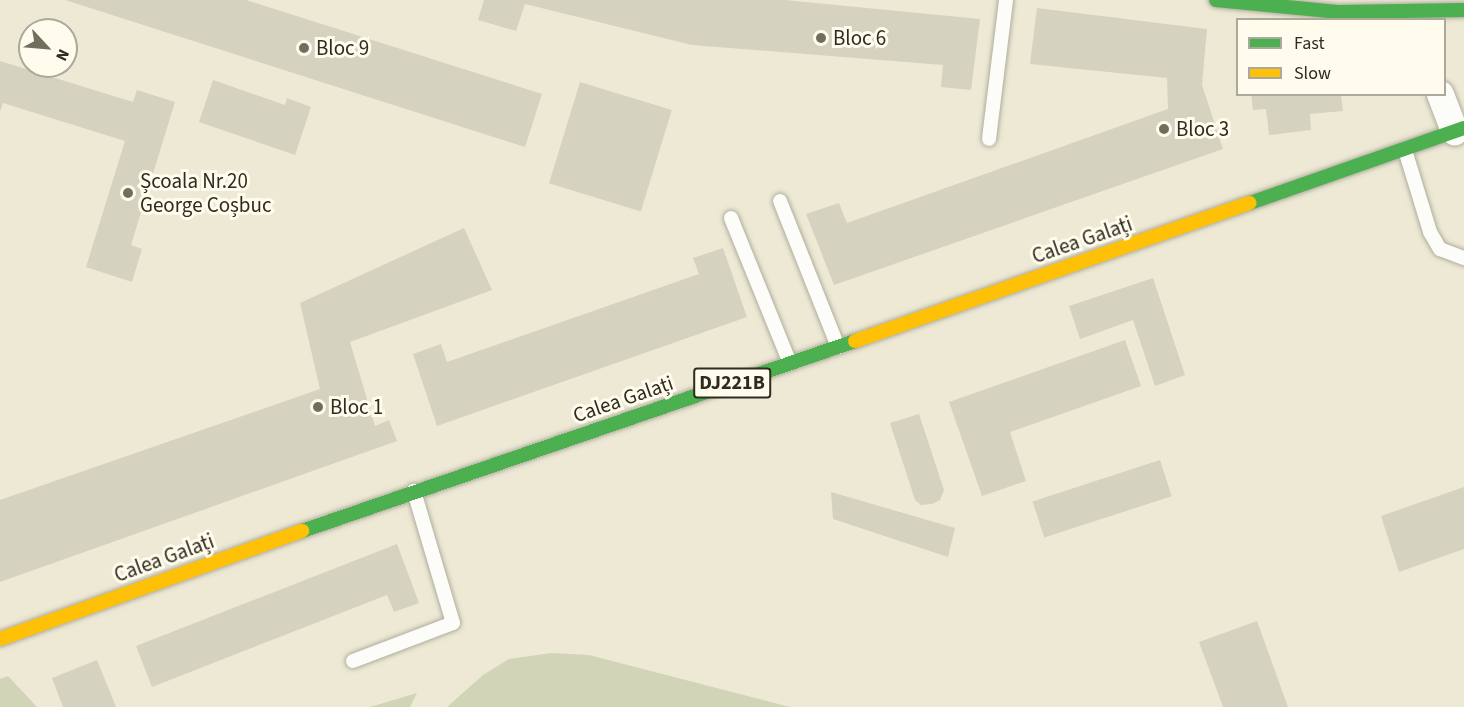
<!DOCTYPE html>
<html>
<head>
<meta charset="utf-8">
<style>
	body { margin:0 }
	#map { position:relative; width:1464px; height:707px; overflow:hidden; background:#ede9d5; font-family:"Source Sans 3",sans-serif }
	div>[style] { position:absolute }
	.green>* { inset:0; background:#d2d4b8 }
	.building>* { inset:0; background:#d5d2c0; transform-origin:0 0 }
	.roads { filter:drop-shadow(0 0 2px #b0ad9d) drop-shadow(0 0 2px #b0ad9d) }
	.lane>* { height:14px; margin:-7px; padding:0 7px; transform-origin:7px; border-radius:7px; background:#fcfcf9 }
	.street>* { height:27px; margin:-13.5px; padding:0 13.5px; transform-origin:13.5px; border-radius:13.5px; background:#fcfcf9 }
	.fast>* { height:14px; margin:-7px; padding:0 7px; transform-origin:7px; border-radius:7px; background:#4caf50 }
	.slow>* { height:14px; margin:-7px; padding:0 7px; transform-origin:7px; border-radius:7px; background:#ffc107 }
	.dots>* { width:16px; height:16px; translate:-50% -50%; box-sizing:border-box; border:3px solid #fffcee; border-radius:50% }
	span { translate:-50% -50%; white-space:nowrap; text-align:center; line-height:1.15; -webkit-text-stroke:6px #fffcee; paint-order:stroke }
	.shield-label span { padding:2px 4px; background:#fffcee; border:2px solid; border-radius:4px; -webkit-text-stroke-width:0 }
	.shield-label { font-size:20px; color:#2e2c1e; font-weight:700 }
	.poi-label { font-size:21px; color:#2e2c1e }
	.left { translate:0 -50%; text-align:left }
	.street-label { font-size:21px; color:#2e2c1e }
	.legend { position:absolute; left:1236px; top:18px; width:210px; height:78px; box-sizing:border-box; background:#fffcee; border:2px solid #aba99b; margin:0; padding:8px 10px; list-style:none; font-size:18px; color:#2e2c1e }
	.legend li { display:flex; align-items:center; gap:12px; height:30px }
	.legend b { width:30px; border:2px solid #aba99b }
	.north { position:absolute; left:18px; top:18px; width:60px; height:60px; box-sizing:border-box; background:#fffcee; border:2px solid #aba99b; border-radius:50%; rotate:116deg; font-size:16px; font-weight:700; line-height:24px; text-align:center; color:#2e2c1e }
	.north::after { content:''; display:block; margin:auto; width:21px; height:27px; background:#716e5e; clip-path:polygon(50% 0,100% 100%,50% 72%,0 100%) }
</style>
</head>
<body>
<div id="map">
	<div class="green">
		<div style="clip-path:polygon(551px 653px,589px 655px,790px 707px,447px 707px,483px 675px,509px 659px)"></div>
		<div style="clip-path:polygon(8px 676px,37px 707px,0 707px,0 679px)"></div>
		<div style="clip-path:polygon(417px 693px,410px 707px,370px 707px)"></div>
	</div>
	<div class="building">
		<div style="clip-path:polygon(65px 0,246px 0,542px 94px,525px 147px)"></div>
		<div style="clip-path:polygon(484px 0,785px 0,980px 19px,971px 90px,941px 87px,943px 65px,692px 45px,525px 4px,516px 31px,478px 20px)"></div>
		<div style="clip-path:polygon(1037px 8px,1207px 29px,1202px 85px,1223px 149px,834px 285px,806px 214px,839px 203px,847px 223px,1168px 109px,1167px 78px,1030px 64px)"></div>
		<div style="clip-path:polygon(0 61px,133px 102px,137px 90px,175px 102px,131px 245px,142px 249px,132px 282px,86px 267px,125px 141px,3px 103px,0 112px)"></div>
		<div style="clip-path:polygon(213px 80px,285px 105px,287px 98px,311px 107px,295px 155px,199px 122px)"></div>
		<div style="left:580px;top:82px;width:96px;height:106px;rotate:17deg"></div>
		<div style="clip-path:polygon(1251px 94px,1341px 94px,1343px 111px,1310px 114px,1311px 130px,1269px 135px,1266px 109px,1253px 110px)"></div>
		<div style="clip-path:polygon(464px 228px,492px 290px,350px 342px,375px 426px,389px 420px,397px 441px,0 582px,0 500px,320px 389px,300px 303px)"></div>
		<div style="clip-path:polygon(723px 248px,747px 317px,437px 426px,413px 354px,441px 344px,447px 362px,699px 274px,693px 258px)"></div>
		<div style="clip-path:polygon(1153px 278px,1185px 375px,1155px 386px,1133px 320px,1080px 339px,1069px 306px)"></div>
		<div style="clip-path:polygon(1125px 340px,1141px 386px,1010px 432px,1026px 481px,982px 496px,949px 402px)"></div>
		<div style="clip-path:polygon(919px 414px,944px 490px,940px 500px,932px 504px,921px 505px,915px 500px,890px 423px)"></div>
		<div style="left:1160px;top:460px;width:38px;height:134px;rotate:72deg"></div>
		<div style="clip-path:polygon(1464px 487px,1464px 549px,1399px 572px,1381px 516px)"></div>
		<div style="clip-path:polygon(831px 492px,955px 528px,948px 557px,833px 519px)"></div>
		<div style="clip-path:polygon(397px 544px,419px 603px,394px 612px,387px 595px,152px 687px,136px 646px)"></div>
		<div style="clip-path:polygon(1257px 621px,1288px 707px,1223px 707px,1199px 642px)"></div>
		<div style="clip-path:polygon(97px 660px,116px 707px,63px 707px,52px 678px)"></div>
	</div>
	<div class="roads">
		<div class="lane">
			<div style="left:989px;top:139px;width:140px;rotate:-83deg"></div>
			<div style="left:1405px;top:150px;width:86px;rotate:73deg"></div>
			<div style="left:1430px;top:232px;width:20px;rotate:60deg"></div>
			<div style="left:1440px;top:249px;width:26px;rotate:21deg"></div>
			<div style="left:780px;top:201px;width:157px;rotate:68.3deg"></div>
			<div style="left:731px;top:218px;width:157px;rotate:67.9deg"></div>
			<div style="left:353px;top:661px;width:107px;rotate:-20.8deg"></div>
			<div style="left:453px;top:623px;width:138px;rotate:-106.5deg"></div>
		</div>
		<div class="street">
			<div style="left:1440px;top:94px;width:40px;rotate:69deg"></div>
		</div>
		<div class="fast">
			<div style="left:1216px;top:0;width:124px;rotate:5.6deg"></div>
			<div style="left:1339px;top:12px;width:125px;rotate:-0.9deg"></div>
			<div style="left:1250px;top:203px;width:227px;rotate:-19.3deg"></div>
			<div style="left:302px;top:531px;width:585px;rotate:-18.96deg"></div>
		</div>
		<div class="slow">
			<div style="left:855px;top:341px;width:418px;rotate:-19.3deg"></div>
			<div style="left:0;top:639px;width:321px;rotate:-19.7deg"></div>
		</div>
	</div>
	<div class="dots">
		<div style="left:821px;top:38px;background:#716e5e"></div>
		<div style="left:304px;top:48px;background:#716e5e"></div>
		<div style="left:1164px;top:129px;background:#716e5e"></div>
		<div style="left:128px;top:193px;background:#716e5e"></div>
		<div style="left:318px;top:407px;background:#716e5e"></div>
	</div>
	<div class="shield-label">
		<span style="left:732px;top:383px">DJ221B</span>
	</div>
	<div class="poi-label">
		<span class="left" style="left:833px;top:38px">Bloc 6</span>
		<span class="left" style="left:316px;top:48px">Bloc 9</span>
		<span class="left" style="left:1176px;top:129px">Bloc 3</span>
		<span class="left" style="left:140px;top:193px">Școala Nr.20<br>George Coșbuc</span>
		<span class="left" style="left:330px;top:407px">Bloc 1</span>
	</div>
	<div class="street-label">
		<span style="left:1082px;top:240px;rotate:-19deg">Calea Galați</span>
		<span style="left:623px;top:399px;rotate:-19deg">Calea Galați</span>
		<span style="left:164px;top:558px;rotate:-20deg">Calea Galați</span>
	</div>
	<ul class="legend">
	<li><b style="height:8px;background:#4caf50"></b>Fast</li>
	<li><b style="height:8px;background:#ffc107"></b>Slow</li>
	</ul>
	<div class="north">N</div>
</div>
</body>
</html>
